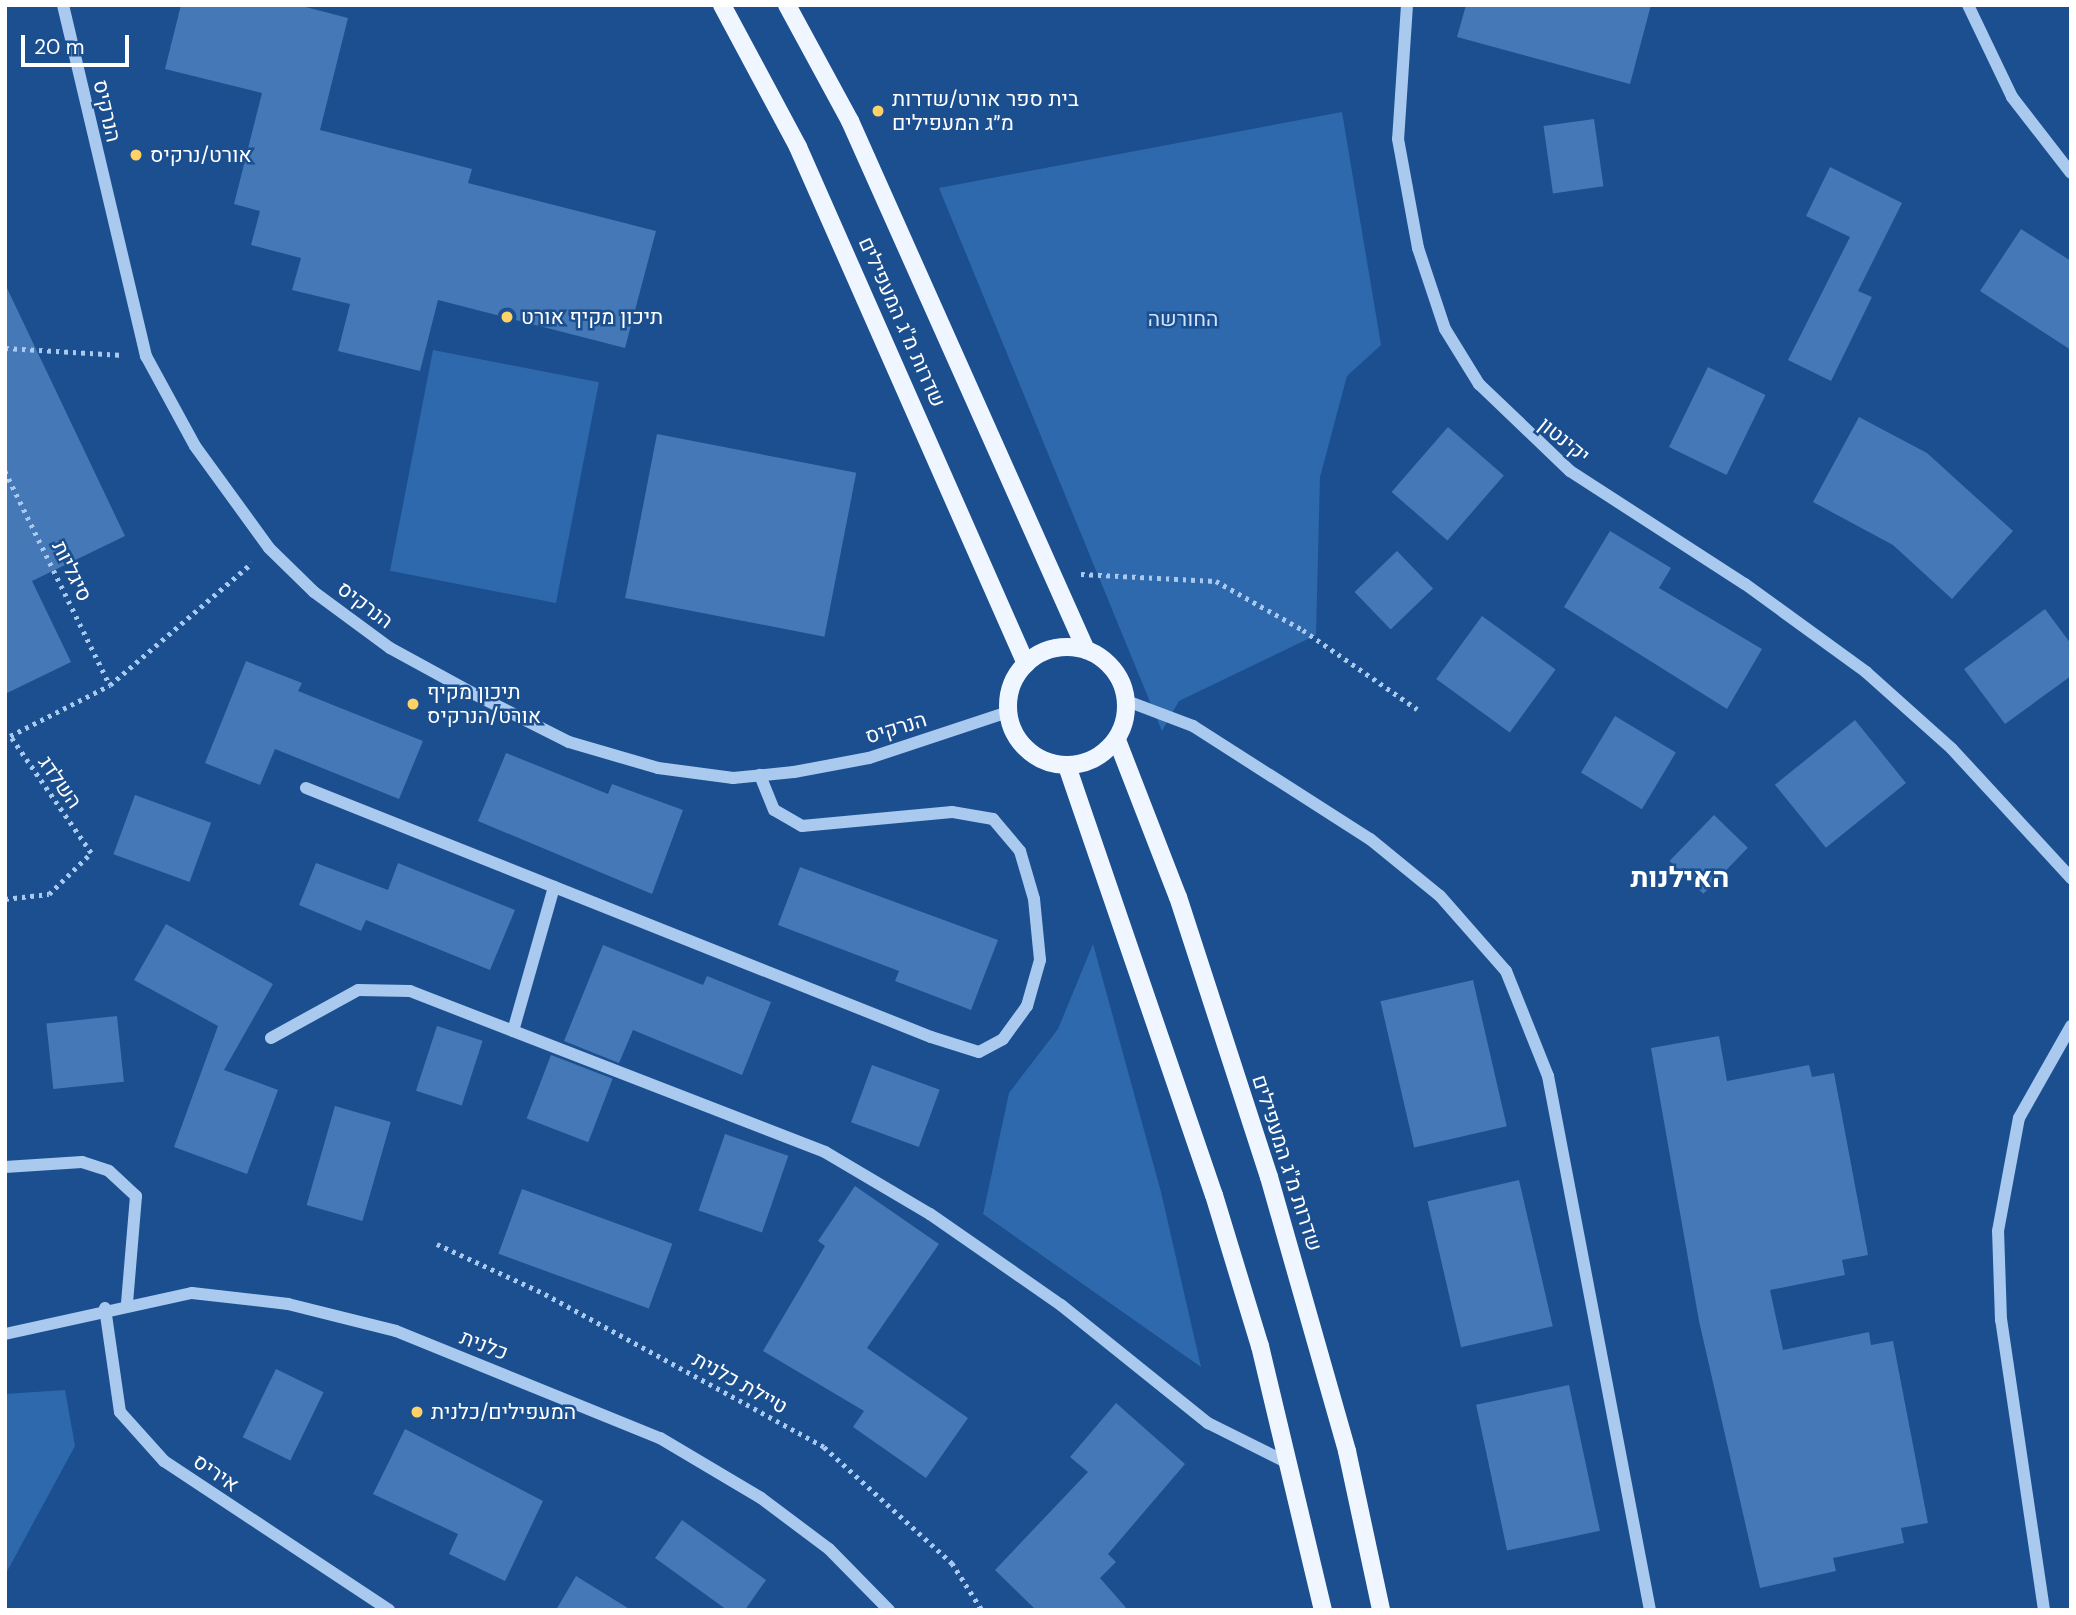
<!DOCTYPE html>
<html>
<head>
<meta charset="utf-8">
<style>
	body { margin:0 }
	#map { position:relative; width:2076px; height:1615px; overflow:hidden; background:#1b4f8f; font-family:"DM Sans",Heebo,sans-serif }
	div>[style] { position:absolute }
	.green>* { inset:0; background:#2e69ad; transform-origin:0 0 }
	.building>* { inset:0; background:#4478b7; transform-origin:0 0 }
	.path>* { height:4.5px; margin-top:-2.25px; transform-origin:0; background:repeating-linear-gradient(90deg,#a9c9ee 0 3.5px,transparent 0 8.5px) }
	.minor>* { height:12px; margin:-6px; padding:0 6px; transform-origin:6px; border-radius:6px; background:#a9c9ee }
	.major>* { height:18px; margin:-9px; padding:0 9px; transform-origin:9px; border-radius:9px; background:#f0f6ff }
	.major>.ring { margin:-9px; padding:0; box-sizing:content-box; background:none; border:18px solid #f0f6ff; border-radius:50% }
	.dots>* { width:19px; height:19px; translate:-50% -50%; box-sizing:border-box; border:4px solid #1b4f8f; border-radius:50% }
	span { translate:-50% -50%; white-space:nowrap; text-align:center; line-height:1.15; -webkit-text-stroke:5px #1b4f8f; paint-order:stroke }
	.poi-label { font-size:21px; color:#fff }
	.left { translate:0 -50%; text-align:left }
	.street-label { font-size:21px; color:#fff }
	.park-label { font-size:21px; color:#cfe3fa }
	.district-label { font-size:28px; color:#fff; font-weight:700 }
	.frame { position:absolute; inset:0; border:7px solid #fff; pointer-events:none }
	.scale { position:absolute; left:21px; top:35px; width:108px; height:32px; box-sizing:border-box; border:4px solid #fff; border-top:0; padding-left:9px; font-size:21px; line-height:24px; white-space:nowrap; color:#fff; -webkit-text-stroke:5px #1b4f8f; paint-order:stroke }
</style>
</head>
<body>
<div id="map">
	<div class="green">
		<div style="clip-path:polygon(1342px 112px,1381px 345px,1347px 376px,1320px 477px,1316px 635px,1179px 701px,1162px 731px,939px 188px)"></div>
		<div style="left:433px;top:350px;width:169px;height:225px;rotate:11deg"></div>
		<div style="clip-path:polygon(1093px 944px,1161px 1192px,1201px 1367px,983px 1214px,1009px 1093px,1058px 1029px)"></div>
		<div style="clip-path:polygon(65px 1390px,75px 1446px,5px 1575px,5px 1394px)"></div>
	</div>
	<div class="building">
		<div style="clip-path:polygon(181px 5px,298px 5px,348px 18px,320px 130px,472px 169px,468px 183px,656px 231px,625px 348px,438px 300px,420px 371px,338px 351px,350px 304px,292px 290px,301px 258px,251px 245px,260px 211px,234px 204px,262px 93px,165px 69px)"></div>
		<div style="clip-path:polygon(1466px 5px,1651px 5px,1630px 84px,1457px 37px)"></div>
		<div style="left:1594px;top:119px;width:68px;height:51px;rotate:82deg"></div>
		<div style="clip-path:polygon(1830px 167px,1902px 203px,1858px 291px,1872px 297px,1831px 381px,1788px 360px,1850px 237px,1806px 216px)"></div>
		<div style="clip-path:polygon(2021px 229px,2071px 261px,2071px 350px,1980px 291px)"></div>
		<div style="clip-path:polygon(5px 284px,125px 536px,32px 581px,71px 662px,5px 694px)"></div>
		<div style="left:1708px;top:367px;width:64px;height:89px;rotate:26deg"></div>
		<div style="clip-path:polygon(1859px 417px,1927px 453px,2013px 531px,1952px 599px,1893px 545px,1813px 502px)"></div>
		<div style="left:1448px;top:427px;width:74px;height:86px;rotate:41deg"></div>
		<div style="left:657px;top:434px;width:203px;height:167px;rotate:11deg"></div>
		<div style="clip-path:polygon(1610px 531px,1671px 568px,1659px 588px,1762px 649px,1727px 709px,1564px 607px)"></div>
		<div style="left:1397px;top:551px;width:52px;height:59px;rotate:46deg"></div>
		<div style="clip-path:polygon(2045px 609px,2071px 644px,2071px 676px,2005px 724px,1964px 669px)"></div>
		<div style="left:1482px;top:616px;width:91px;height:78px;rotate:36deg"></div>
		<div style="clip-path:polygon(246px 661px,302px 683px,298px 691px,423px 741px,399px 799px,275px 749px,260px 785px,205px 763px)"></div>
		<div style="left:1615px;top:716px;width:71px;height:66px;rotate:31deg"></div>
		<div style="left:1855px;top:720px;width:81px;height:103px;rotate:51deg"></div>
		<div style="clip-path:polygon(506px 753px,608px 794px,612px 784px,683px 810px,652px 894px,478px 821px)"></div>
		<div style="left:135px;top:795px;width:81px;height:63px;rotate:20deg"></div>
		<div style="left:1714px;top:815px;width:47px;height:64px;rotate:44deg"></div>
		<div style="clip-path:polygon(316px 863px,388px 890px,398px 863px,515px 910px,490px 970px,366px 920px,361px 931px,299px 905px)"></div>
		<div style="clip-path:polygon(800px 867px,998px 940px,971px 1010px,895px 981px,899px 971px,778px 925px)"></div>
		<div style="clip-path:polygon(166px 924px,273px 984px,224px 1070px,278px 1090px,247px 1174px,174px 1147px,218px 1026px,134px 980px)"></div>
		<div style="clip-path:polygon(603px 945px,703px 985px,707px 976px,771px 1002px,742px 1075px,633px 1030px,619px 1063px,564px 1041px)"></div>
		<div style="left:1473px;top:980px;width:150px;height:95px;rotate:77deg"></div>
		<div style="left:117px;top:1016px;width:66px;height:71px;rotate:84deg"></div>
		<div style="left:437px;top:1026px;width:48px;height:68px;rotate:18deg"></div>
		<div style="clip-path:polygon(1719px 1036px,1727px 1081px,1809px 1065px,1812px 1077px,1834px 1073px,1868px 1255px,1842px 1260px,1845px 1275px,1770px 1290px,1783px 1350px,1869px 1332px,1871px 1345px,1893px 1341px,1928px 1523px,1901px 1528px,1904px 1543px,1833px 1558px,1836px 1571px,1760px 1588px,1699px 1321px,1651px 1048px)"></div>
		<div style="left:551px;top:1055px;width:66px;height:68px;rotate:21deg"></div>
		<div style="left:872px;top:1065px;width:72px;height:61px;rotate:20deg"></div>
		<div style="left:335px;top:1106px;width:58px;height:103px;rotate:16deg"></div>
		<div style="left:725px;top:1134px;width:67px;height:81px;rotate:19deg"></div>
		<div style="left:1519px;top:1180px;width:150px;height:94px;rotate:77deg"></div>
		<div style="clip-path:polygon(855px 1186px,939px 1244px,867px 1348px,968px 1418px,926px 1478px,853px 1427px,864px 1411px,763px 1351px,825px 1246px,818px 1241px)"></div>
		<div style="left:522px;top:1189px;width:160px;height:69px;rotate:20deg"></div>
		<div style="left:276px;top:1369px;width:53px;height:76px;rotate:26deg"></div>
		<div style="left:1569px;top:1385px;width:149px;height:95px;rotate:78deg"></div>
		<div style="clip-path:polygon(1116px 1403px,1185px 1464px,1108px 1554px,1116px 1562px,1100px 1578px,1128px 1610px,1036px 1610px,995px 1570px,1088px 1472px,1070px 1457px)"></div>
		<div style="clip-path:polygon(405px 1429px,543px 1501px,505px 1581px,449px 1554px,458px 1534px,373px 1494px)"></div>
		<div style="clip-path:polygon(682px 1520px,766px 1580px,745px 1610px,727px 1610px,655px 1558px)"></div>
		<div style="clip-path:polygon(576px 1576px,631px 1610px,556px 1610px)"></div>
	</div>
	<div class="path">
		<div style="left:5px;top:348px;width:118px;rotate:3.4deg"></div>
		<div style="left:5px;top:471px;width:238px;rotate:63.9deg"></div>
		<div style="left:1081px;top:574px;width:135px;rotate:3deg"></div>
		<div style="left:1216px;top:581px;width:100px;rotate:29.4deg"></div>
		<div style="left:1303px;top:630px;width:139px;rotate:34.7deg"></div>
		<div style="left:5px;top:899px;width:44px;rotate:-6.5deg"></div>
		<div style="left:49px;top:894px;width:59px;rotate:-44.3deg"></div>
		<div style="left:91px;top:853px;width:142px;rotate:-124.7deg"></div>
		<div style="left:10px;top:736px;width:112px;rotate:-27deg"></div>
		<div style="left:110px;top:685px;width:187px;rotate:-40.7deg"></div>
		<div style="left:437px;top:1244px;width:119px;rotate:24.8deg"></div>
		<div style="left:545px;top:1294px;width:318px;rotate:28.7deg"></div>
		<div style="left:824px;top:1447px;width:173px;rotate:42.2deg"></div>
		<div style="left:952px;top:1563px;width:56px;rotate:57.4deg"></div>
	</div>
	<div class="minor">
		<div style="left:63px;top:5px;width:361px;rotate:76.7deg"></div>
		<div style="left:146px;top:356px;width:102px;rotate:61.4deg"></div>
		<div style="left:195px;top:446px;width:126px;rotate:54deg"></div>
		<div style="left:269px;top:548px;width:63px;rotate:44.4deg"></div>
		<div style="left:314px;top:592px;width:94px;rotate:36.4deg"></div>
		<div style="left:390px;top:648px;width:96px;rotate:28.7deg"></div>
		<div style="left:474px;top:694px;width:106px;rotate:26.8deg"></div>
		<div style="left:569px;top:742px;width:93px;rotate:16.3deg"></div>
		<div style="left:658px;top:768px;width:76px;rotate:7.6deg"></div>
		<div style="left:733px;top:778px;width:61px;rotate:-5.6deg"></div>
		<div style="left:794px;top:772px;width:76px;rotate:-10.6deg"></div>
		<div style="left:869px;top:758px;width:146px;rotate:-18.3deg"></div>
		<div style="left:1407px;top:5px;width:134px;rotate:93.8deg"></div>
		<div style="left:1398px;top:139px;width:111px;rotate:79.6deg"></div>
		<div style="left:1418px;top:248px;width:85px;rotate:71.6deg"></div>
		<div style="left:1445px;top:329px;width:65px;rotate:58.3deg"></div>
		<div style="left:1479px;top:384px;width:126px;rotate:43.7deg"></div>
		<div style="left:1570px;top:471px;width:208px;rotate:32.9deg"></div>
		<div style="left:1745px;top:584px;width:150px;rotate:36deg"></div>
		<div style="left:1866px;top:672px;width:115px;rotate:41.8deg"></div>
		<div style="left:1952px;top:749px;width:176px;rotate:47.3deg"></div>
		<div style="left:1968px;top:5px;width:102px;rotate:64.4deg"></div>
		<div style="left:2012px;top:97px;width:96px;rotate:52.2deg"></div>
		<div style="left:1127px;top:701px;width:71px;rotate:20.7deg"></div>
		<div style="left:1193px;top:726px;width:210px;rotate:32.6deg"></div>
		<div style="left:1370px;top:839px;width:90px;rotate:39.2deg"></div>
		<div style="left:1440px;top:896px;width:100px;rotate:48.7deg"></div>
		<div style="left:1506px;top:971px;width:113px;rotate:68.2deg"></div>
		<div style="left:1548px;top:1076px;width:544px;rotate:79.19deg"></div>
		<div style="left:306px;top:788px;width:673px;rotate:21.72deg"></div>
		<div style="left:931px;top:1037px;width:50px;rotate:17.4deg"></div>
		<div style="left:979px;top:1052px;width:27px;rotate:-28deg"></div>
		<div style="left:1003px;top:1039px;width:41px;rotate:-54deg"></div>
		<div style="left:1027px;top:1006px;width:48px;rotate:-74.2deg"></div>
		<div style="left:1040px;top:960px;width:61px;rotate:-95.6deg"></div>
		<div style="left:1034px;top:899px;width:50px;rotate:-106.3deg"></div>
		<div style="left:1020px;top:851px;width:42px;rotate:-130.2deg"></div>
		<div style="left:993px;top:819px;width:42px;rotate:-170.3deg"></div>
		<div style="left:952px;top:812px;width:151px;rotate:174.7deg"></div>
		<div style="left:802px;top:826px;width:32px;rotate:-150deg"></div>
		<div style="left:774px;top:810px;width:38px;rotate:-112deg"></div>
		<div style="left:513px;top:1031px;width:150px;rotate:-74.1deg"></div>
		<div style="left:271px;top:1038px;width:99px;rotate:-28.9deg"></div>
		<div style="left:358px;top:990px;width:52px;rotate:1.1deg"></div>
		<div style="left:410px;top:991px;width:445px;rotate:21.2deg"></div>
		<div style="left:825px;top:1152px;width:122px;rotate:30.6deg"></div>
		<div style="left:930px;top:1214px;width:160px;rotate:34.8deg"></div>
		<div style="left:1061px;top:1305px;width:189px;rotate:38.8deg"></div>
		<div style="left:1208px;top:1423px;width:92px;rotate:26.6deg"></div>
		<div style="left:5px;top:1167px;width:77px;rotate:-3.7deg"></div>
		<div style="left:82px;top:1162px;width:28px;rotate:18deg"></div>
		<div style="left:109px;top:1171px;width:37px;rotate:43deg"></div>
		<div style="left:136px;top:1196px;width:108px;rotate:94.8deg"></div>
		<div style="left:105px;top:1308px;width:105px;rotate:81.8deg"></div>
		<div style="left:120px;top:1412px;width:66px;rotate:48.1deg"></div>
		<div style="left:164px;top:1461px;width:270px;rotate:33.5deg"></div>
		<div style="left:5px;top:1334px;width:191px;rotate:-12.4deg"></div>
		<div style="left:192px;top:1293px;width:97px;rotate:6.5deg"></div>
		<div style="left:288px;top:1304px;width:111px;rotate:14deg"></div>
		<div style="left:396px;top:1331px;width:285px;rotate:22.1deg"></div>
		<div style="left:660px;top:1438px;width:117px;rotate:30.7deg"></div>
		<div style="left:761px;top:1498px;width:85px;rotate:36.9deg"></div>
		<div style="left:829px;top:1549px;width:86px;rotate:45.5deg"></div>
		<div style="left:2044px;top:1610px;width:293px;rotate:-98.4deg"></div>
		<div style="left:2001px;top:1320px;width:89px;rotate:-91.9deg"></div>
		<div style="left:1998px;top:1231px;width:115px;rotate:-79.5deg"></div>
		<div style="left:2019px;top:1118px;width:106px;rotate:-60.5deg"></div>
	</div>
	<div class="major">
		<div style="left:722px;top:5px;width:161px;rotate:61.8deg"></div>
		<div style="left:798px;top:147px;width:565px;rotate:66.2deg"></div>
		<div style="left:787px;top:5px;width:132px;rotate:61.5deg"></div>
		<div style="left:850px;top:121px;width:579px;rotate:65.96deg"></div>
		<div class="ring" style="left:1008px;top:647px;width:100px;height:100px"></div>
		<div style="left:1117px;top:740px;width:168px;rotate:68.8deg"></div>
		<div style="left:1178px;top:897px;width:294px;rotate:72deg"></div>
		<div style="left:1269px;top:1177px;width:285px;rotate:74.1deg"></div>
		<div style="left:1347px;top:1451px;width:163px;rotate:77.9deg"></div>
		<div style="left:1067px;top:766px;width:453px;rotate:71.1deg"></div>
		<div style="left:1214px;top:1195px;width:158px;rotate:73.1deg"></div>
		<div style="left:1260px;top:1346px;width:271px;rotate:76.6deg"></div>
	</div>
	<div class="dots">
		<div style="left:878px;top:111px;background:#ffd166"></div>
		<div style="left:136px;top:155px;background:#ffd166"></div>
		<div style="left:507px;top:317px;background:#ffd166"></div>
		<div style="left:413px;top:704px;background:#ffd166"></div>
		<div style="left:417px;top:1412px;background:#ffd166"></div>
	</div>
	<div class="poi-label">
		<span class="left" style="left:892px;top:111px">בית ספר אורט/שדרות<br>מ״ג המעפילים</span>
		<span class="left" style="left:150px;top:155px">אורט/נרקיס</span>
		<span class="left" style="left:521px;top:317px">תיכון מקיף אורט</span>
		<span class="left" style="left:427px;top:704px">תיכון מקיף<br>אורט/הנרקיס</span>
		<span class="left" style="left:431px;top:1412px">המעפילים/כלנית</span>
	</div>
	<div class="street-label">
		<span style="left:107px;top:111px;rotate:77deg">הנרקיס</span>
		<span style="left:902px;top:322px;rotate:66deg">שדרות מ"ג המעפילים</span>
		<span style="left:1564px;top:440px;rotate:39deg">יקינטון</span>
		<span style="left:72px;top:571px;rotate:64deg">סיגליות</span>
		<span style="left:365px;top:605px;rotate:37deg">הנרקיס</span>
		<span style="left:896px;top:728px;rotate:-17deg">הנרקיס</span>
		<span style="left:60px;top:782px;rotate:55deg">השלדג</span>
		<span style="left:1287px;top:1163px;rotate:72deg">שדרות מ"ג המעפילים</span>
		<span style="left:484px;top:1345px;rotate:21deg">כלנית</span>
		<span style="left:740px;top:1383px;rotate:29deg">טיילת כלנית</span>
		<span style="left:216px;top:1473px;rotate:34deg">איריס</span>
	</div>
	<div class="park-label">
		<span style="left:1183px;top:319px">החורשה</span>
	</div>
	<div class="district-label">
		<span style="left:1680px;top:878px">האילנות</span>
	</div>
	<div class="frame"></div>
	<div class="scale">20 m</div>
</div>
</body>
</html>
